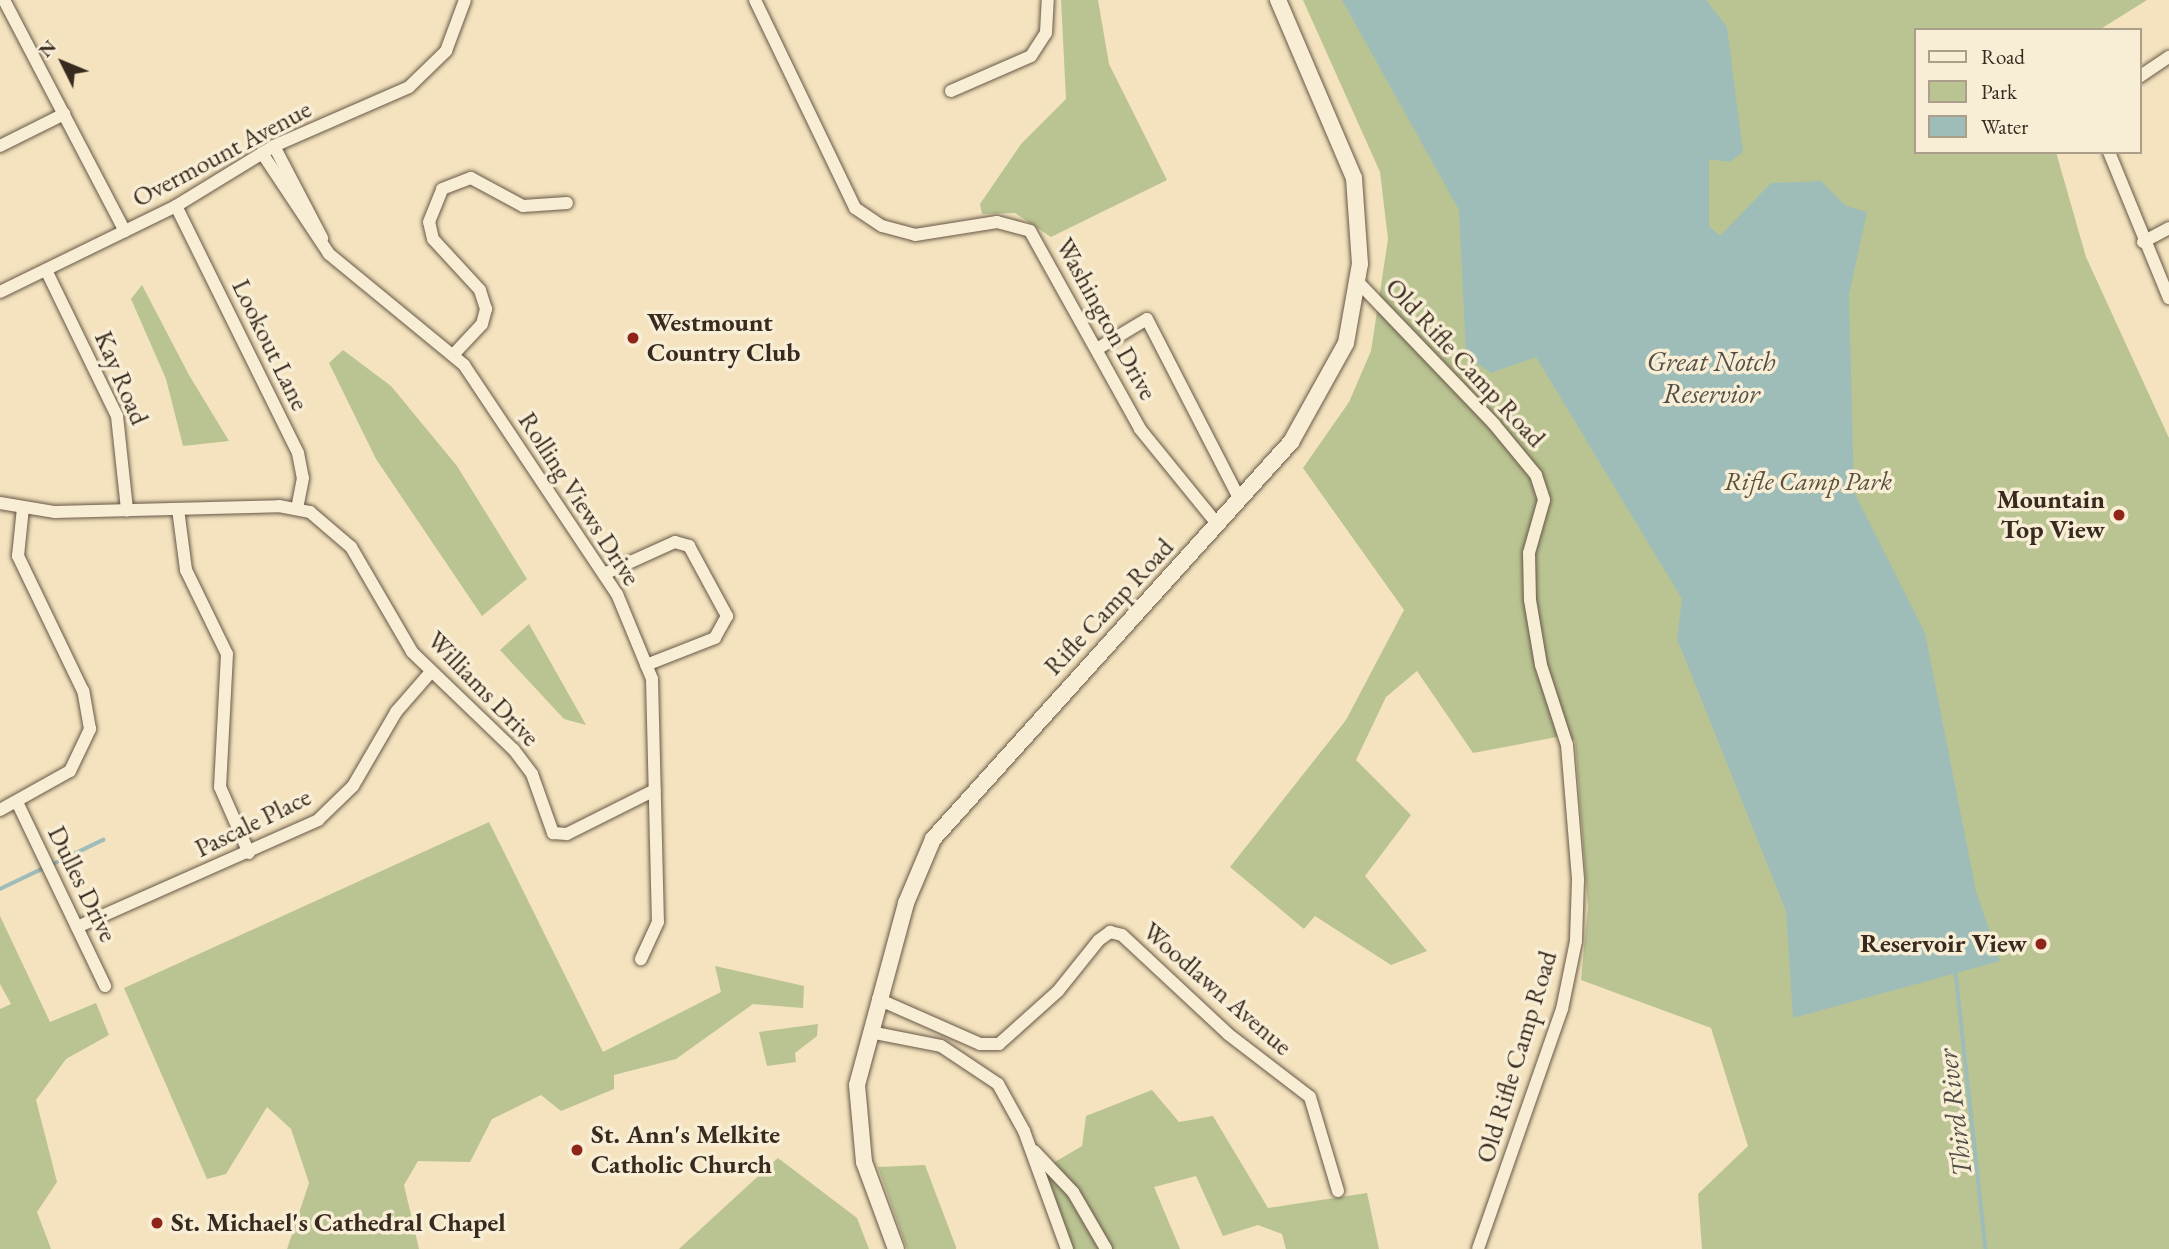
<!DOCTYPE html>
<html>
<head>
<meta charset="utf-8">
<style>
	body { margin:0 }
	#map { position:relative; width:2169px; height:1249px; overflow:hidden; background:#f4e3be; font-family:"EB Garamond",serif }
	div>[style] { position:absolute }
	.green>* { inset:0; background:#bac492 }
	.water>* { inset:0; background:#9ebdb9 }
	.stream>* { height:3.5px; margin:-1.75px; padding:0 1.75px; transform-origin:1.75px; border-radius:1.75px; background:#9ebdb9 }
	.roads { filter:drop-shadow(0 0 2px #675847) drop-shadow(0 0 2px #675847) }
	.minor>* { height:12px; margin:-6px; padding:0 6px; transform-origin:6px; border-radius:6px; background:#f8edd5 }
	.tertiary>* { height:16px; margin:-8px; padding:0 8px; transform-origin:8px; border-radius:8px; background:#f8edd5 }
	.dots>* { width:19px; height:19px; translate:-50% -50%; box-sizing:border-box; border:4px solid #f8edd5; border-radius:50% }
	span { translate:-50% -50%; white-space:nowrap; text-align:center; line-height:1.15; -webkit-text-stroke:7px #f8edd5; paint-order:stroke }
	.street-label { font-size:26px; color:#382a1f }
	.poi-label { font-size:26px; color:#382a1f; font-weight:700 }
	.left { translate:0 -50%; text-align:left }
	.right { translate:-100% -50%; text-align:right }
	.park-label { font-size:26px; color:#58503c; font-style:italic }
	.water-label { font-size:28px; color:#524f46; font-style:italic }
	.legend { position:absolute; left:1914px; top:28px; width:228px; height:126px; box-sizing:border-box; background:#f8edd5; border:2px solid #ab9f8c; margin:0; padding:9px 12px; list-style:none; font-size:21px; color:#382a1f }
	.legend li { display:flex; align-items:center; gap:14px; height:35px }
	.legend b { width:35px; border:2px solid #ab9f8c }
	.north { position:absolute; left:28px; top:28px; width:70px; height:70px; -webkit-text-stroke:5px #f8edd5; paint-order:stroke; rotate:313deg; font-size:19px; font-weight:700; line-height:28px; text-align:center; color:#382a1f }
	.north::after { content:''; display:block; margin:auto; width:24px; height:32px; background:#382a1f; clip-path:polygon(50% 0,100% 100%,50% 72%,0 100%) }
</style>
</head>
<body>
<div id="map">
	<div class="green">
		<div style="clip-path:polygon(1061px 0,1098px 0,1109px 64px,1167px 180px,1051px 237px,1015px 213px,982px 214px,980px 204px,1021px 144px,1066px 99px)"></div>
		<div style="clip-path:polygon(1303px 0,2147px 0,2099px 30px,1915px 30px,1915px 152px,2056px 152px,2086px 257px,2169px 438px,2169px 1249px,1702px 1249px,1698px 1194px,1748px 1146px,1711px 1028px,1581px 980px,1588px 907px,1575px 740px,1557px 737px,1473px 753px,1417px 671px,1386px 697px,1356px 760px,1411px 815px,1365px 876px,1427px 951px,1391px 965px,1315px 916px,1304px 929px,1230px 867px,1346px 720px,1404px 610px,1303px 468px,1349px 402px,1371px 351px,1388px 239px,1380px 172px)"></div>
		<div style="clip-path:polygon(142px 285px,189px 375px,229px 441px,183px 446px,166px 379px,131px 299px)"></div>
		<div style="clip-path:polygon(343px 350px,391px 386px,457px 466px,527px 579px,482px 616px,376px 459px,329px 363px)"></div>
		<div style="clip-path:polygon(529px 624px,586px 725px,564px 719px,500px 650px)"></div>
		<div style="clip-path:polygon(489px 822px,603px 1052px,721px 992px,715px 966px,804px 986px,803px 1008px,753px 1004px,676px 1059px,614px 1075px,614px 1089px,561px 1111px,541px 1095px,492px 1119px,470px 1162px,418px 1161px,404px 1185px,419px 1249px,287px 1249px,309px 1183px,291px 1129px,267px 1107px,226px 1174px,207px 1179px,124px 988px)"></div>
		<div style="clip-path:polygon(0 916px,50px 1022px,96px 1003px,109px 1035px,66px 1059px,36px 1100px,57px 1182px,37px 1212px,51px 1249px,0 1249px,0 1009px,11px 1004px,0 984px)"></div>
		<div style="clip-path:polygon(818px 1024px,817px 1036px,795px 1053px,796px 1062px,767px 1066px,759px 1032px)"></div>
		<div style="clip-path:polygon(1152px 1090px,1179px 1122px,1213px 1116px,1268px 1208px,1367px 1193px,1379px 1249px,1286px 1249px,1282px 1234px,1258px 1225px,1223px 1236px,1196px 1176px,1154px 1187px,1180px 1249px,1071px 1249px,1043px 1169px,1082px 1146px,1086px 1116px)"></div>
		<div style="clip-path:polygon(778px 1158px,857px 1218px,869px 1249px,679px 1249px)"></div>
		<div style="clip-path:polygon(925px 1165px,956px 1247px,956px 1249px,907px 1249px,878px 1167px)"></div>
	</div>
	<div class="water">
		<div style="clip-path:polygon(1342px 0,1706px 0,1727px 27px,1743px 152px,1730px 162px,1709px 159px,1709px 226px,1720px 236px,1771px 183px,1821px 181px,1846px 206px,1867px 212px,1849px 295px,1854px 492px,1925px 633px,1976px 891px,2000px 961px,1793px 1018px,1786px 911px,1677px 639px,1682px 599px,1536px 357px,1491px 373px,1466px 355px,1459px 210px)"></div>
	</div>
	<div class="stream">
		<div style="left:51px;top:865px;width:58px;rotate:-25.7deg"></div>
		<div style="left:0;top:889px;width:49px;rotate:-25.5deg"></div>
		<div style="left:1956px;top:973px;width:278px;rotate:83.8deg"></div>
	</div>
	<div class="roads">
		<div class="minor">
			<div style="left:4px;top:0;width:261px;rotate:62.4deg"></div>
			<div style="left:755px;top:0;width:231px;rotate:64.3deg"></div>
			<div style="left:855px;top:208px;width:32px;rotate:34deg"></div>
			<div style="left:882px;top:226px;width:34px;rotate:15deg"></div>
			<div style="left:915px;top:235px;width:83px;rotate:-9deg"></div>
			<div style="left:997px;top:222px;width:34px;rotate:15deg"></div>
			<div style="left:1030px;top:231px;width:227px;rotate:60.9deg"></div>
			<div style="left:1140px;top:429px;width:124px;rotate:50.9deg"></div>
			<div style="left:2139px;top:77px;width:36px;rotate:-34deg"></div>
			<div style="left:951px;top:91px;width:87px;rotate:-23.6deg"></div>
			<div style="left:1031px;top:56px;width:27px;rotate:-57deg"></div>
			<div style="left:1046px;top:33px;width:33px;rotate:-87deg"></div>
			<div style="left:0;top:146px;width:72px;rotate:-26.6deg"></div>
			<div style="left:274px;top:146px;width:104px;rotate:62.4deg"></div>
			<div style="left:2109px;top:152px;width:158px;rotate:67.7deg"></div>
			<div style="left:262px;top:153px;width:121px;rotate:56.4deg"></div>
			<div style="left:329px;top:254px;width:175px;rotate:39.4deg"></div>
			<div style="left:464px;top:365px;width:275px;rotate:56.3deg"></div>
			<div style="left:617px;top:594px;width:92px;rotate:67.6deg"></div>
			<div style="left:652px;top:679px;width:243px;rotate:88.6deg"></div>
			<div style="left:658px;top:922px;width:41px;rotate:114.7deg"></div>
			<div style="left:176px;top:206px;width:275px;rotate:63.7deg"></div>
			<div style="left:298px;top:453px;width:25px;rotate:79deg"></div>
			<div style="left:303px;top:478px;width:31px;rotate:101deg"></div>
			<div style="left:2143px;top:242px;width:30px;rotate:-28deg"></div>
			<div style="left:46px;top:270px;width:162px;rotate:64.1deg"></div>
			<div style="left:117px;top:416px;width:95px;rotate:83.9deg"></div>
			<div style="left:1358px;top:282px;width:197px;rotate:46.2deg"></div>
			<div style="left:1494px;top:424px;width:66px;rotate:50.5deg"></div>
			<div style="left:1536px;top:475px;width:26px;rotate:72deg"></div>
			<div style="left:1544px;top:500px;width:55px;rotate:105.8deg"></div>
			<div style="left:1529px;top:553px;width:47px;rotate:88.8deg"></div>
			<div style="left:1530px;top:600px;width:66px;rotate:80.4deg"></div>
			<div style="left:1541px;top:665px;width:84px;rotate:72deg"></div>
			<div style="left:1567px;top:745px;width:135px;rotate:85.3deg"></div>
			<div style="left:1578px;top:880px;width:61px;rotate:91.9deg"></div>
			<div style="left:1576px;top:941px;width:69px;rotate:101.6deg"></div>
			<div style="left:1562px;top:1009px;width:254px;rotate:109.3deg"></div>
			<div style="left:0;top:292px;width:196px;rotate:-26deg"></div>
			<div style="left:176px;top:206px;width:115px;rotate:-31.5deg"></div>
			<div style="left:274px;top:146px;width:147px;rotate:-23.6deg"></div>
			<div style="left:409px;top:87px;width:52px;rotate:-44.2deg"></div>
			<div style="left:446px;top:51px;width:54px;rotate:-69.6deg"></div>
			<div style="left:1097px;top:349px;width:58px;rotate:-31deg"></div>
			<div style="left:1147px;top:319px;width:203px;rotate:62.8deg"></div>
			<div style="left:453px;top:355px;width:42px;rotate:-46.9deg"></div>
			<div style="left:482px;top:324px;width:16px;rotate:-75deg"></div>
			<div style="left:486px;top:309px;width:20px;rotate:-108deg"></div>
			<div style="left:480px;top:290px;width:69px;rotate:-132.7deg"></div>
			<div style="left:433px;top:239px;width:17px;rotate:-103deg"></div>
			<div style="left:429px;top:222px;width:35px;rotate:-68deg"></div>
			<div style="left:442px;top:189px;width:31px;rotate:-21deg"></div>
			<div style="left:471px;top:178px;width:59px;rotate:28.3deg"></div>
			<div style="left:523px;top:206px;width:44px;rotate:-3.9deg"></div>
			<div style="left:0;top:503px;width:56px;rotate:9.3deg"></div>
			<div style="left:55px;top:512px;width:224px;rotate:-1.5deg"></div>
			<div style="left:279px;top:506px;width:32px;rotate:11deg"></div>
			<div style="left:310px;top:512px;width:54px;rotate:40.5deg"></div>
			<div style="left:351px;top:547px;width:121px;rotate:59.8deg"></div>
			<div style="left:412px;top:652px;width:141px;rotate:43.9deg"></div>
			<div style="left:514px;top:750px;width:30px;rotate:53deg"></div>
			<div style="left:532px;top:774px;width:63px;rotate:70.4deg"></div>
			<div style="left:553px;top:833px;width:14px;rotate:4deg"></div>
			<div style="left:567px;top:834px;width:98px;rotate:-26.6deg"></div>
			<div style="left:178px;top:509px;width:62px;rotate:82.5deg"></div>
			<div style="left:186px;top:570px;width:93px;rotate:64deg"></div>
			<div style="left:227px;top:654px;width:133px;rotate:93deg"></div>
			<div style="left:220px;top:787px;width:72px;rotate:66.3deg"></div>
			<div style="left:604px;top:574px;width:78px;rotate:-24.3deg"></div>
			<div style="left:675px;top:542px;width:15px;rotate:16deg"></div>
			<div style="left:689px;top:546px;width:80px;rotate:61.5deg"></div>
			<div style="left:727px;top:616px;width:25px;rotate:119deg"></div>
			<div style="left:715px;top:638px;width:74px;rotate:158.6deg"></div>
			<div style="left:17px;top:802px;width:204px;rotate:64.4deg"></div>
			<div style="left:0;top:810px;width:80px;rotate:-29.1deg"></div>
			<div style="left:70px;top:771px;width:47px;rotate:-64.5deg"></div>
			<div style="left:90px;top:729px;width:39px;rotate:-100deg"></div>
			<div style="left:83px;top:691px;width:150px;rotate:-115.7deg"></div>
			<div style="left:18px;top:556px;width:48px;rotate:-84.1deg"></div>
			<div style="left:77px;top:927px;width:264px;rotate:-23.9deg"></div>
			<div style="left:318px;top:820px;width:49px;rotate:-44.2deg"></div>
			<div style="left:353px;top:786px;width:86px;rotate:-59.8deg"></div>
			<div style="left:396px;top:712px;width:52px;rotate:-48.9deg"></div>
			<div style="left:878px;top:999px;width:111px;rotate:23.8deg"></div>
			<div style="left:980px;top:1044px;width:19px"></div>
			<div style="left:999px;top:1044px;width:79px;rotate:-41.9deg"></div>
			<div style="left:1058px;top:991px;width:65px;rotate:-51.2deg"></div>
			<div style="left:1099px;top:940px;width:14px;rotate:-36deg"></div>
			<div style="left:1110px;top:932px;width:12px;rotate:14deg"></div>
			<div style="left:1122px;top:935px;width:145px;rotate:43deg"></div>
			<div style="left:1228px;top:1034px;width:103px;rotate:37.5deg"></div>
			<div style="left:1310px;top:1097px;width:98px;rotate:73.4deg"></div>
			<div style="left:870px;top:1032px;width:72px;rotate:11.2deg"></div>
			<div style="left:941px;top:1046px;width:69px;rotate:33.7deg"></div>
			<div style="left:998px;top:1084px;width:54px;rotate:61deg"></div>
			<div style="left:1024px;top:1131px;width:126px;rotate:70deg"></div>
			<div style="left:1034px;top:1151px;width:57px;rotate:46.4deg"></div>
			<div style="left:1073px;top:1192px;width:66px;rotate:59.9deg"></div>
		</div>
		<div class="tertiary">
			<div style="left:896px;top:1249px;width:93px;rotate:-110.2deg"></div>
			<div style="left:864px;top:1162px;width:77px;rotate:-95.2deg"></div>
			<div style="left:857px;top:1085px;width:188px;rotate:-74.9deg"></div>
			<div style="left:906px;top:903px;width:69px;rotate:-67.1deg"></div>
			<div style="left:933px;top:839px;width:535px;rotate:-47.96deg"></div>
			<div style="left:1291px;top:442px;width:113px;rotate:-60.9deg"></div>
			<div style="left:1346px;top:343px;width:80px;rotate:-80deg"></div>
			<div style="left:1360px;top:264px;width:86px;rotate:-94deg"></div>
			<div style="left:1354px;top:178px;width:194px;rotate:-113.1deg"></div>
		</div>
	</div>
	<div class="dots">
		<div style="left:633px;top:338px;background:#8f2418"></div>
		<div style="left:2119px;top:515px;background:#8f2418"></div>
		<div style="left:2041px;top:944px;background:#8f2418"></div>
		<div style="left:577px;top:1150px;background:#8f2418"></div>
		<div style="left:157px;top:1223px;background:#8f2418"></div>
	</div>
	<div class="street-label">
		<span style="left:222px;top:154px;rotate:-28deg">Overmount Avenue</span>
		<span style="left:1106px;top:319px;rotate:61deg">Washington Drive</span>
		<span style="left:270px;top:345px;rotate:64deg">Lookout Lane</span>
		<span style="left:1465px;top:363px;rotate:47deg">Old Rifle Camp Road</span>
		<span style="left:121px;top:378px;rotate:67deg">Kay Road</span>
		<span style="left:579px;top:499px;rotate:57deg">Rolling Views Drive</span>
		<span style="left:1109px;top:607px;rotate:-47deg">Rifle Camp Road</span>
		<span style="left:483px;top:689px;rotate:46deg">Williams Drive</span>
		<span style="left:253px;top:823px;rotate:-26deg">Pascale Place</span>
		<span style="left:82px;top:884px;rotate:64deg">Dulles Drive</span>
		<span style="left:1217px;top:989px;rotate:41deg">Woodlawn Avenue</span>
		<span style="left:1517px;top:1057px;rotate:-73deg">Old Rifle Camp Road</span>
	</div>
	<div class="poi-label">
		<span class="left" style="left:647px;top:338px">Westmount<br>Country Club</span>
		<span class="right" style="left:2105px;top:515px">Mountain<br>Top View</span>
		<span class="right" style="left:2027px;top:944px">Reservoir View</span>
		<span class="left" style="left:591px;top:1150px">St. Ann's Melkite<br>Catholic Church</span>
		<span class="left" style="left:171px;top:1223px">St. Michael's Cathedral Chapel</span>
	</div>
	<div class="park-label">
		<span style="left:1808px;top:482px">Rifle Camp Park</span>
	</div>
	<div class="water-label">
		<span style="left:1711px;top:377px">Great Notch<br>Reservior</span>
		<span style="left:1954px;top:1113px;rotate:-97deg">Third River</span>
	</div>
	<ul class="legend">
	<li><b style="height:9px;background:#f8edd5"></b>Road</li>
	<li><b style="height:19px;background:#bac492"></b>Park</li>
	<li><b style="height:19px;background:#9ebdb9"></b>Water</li>
	</ul>
	<div class="north">N</div>
</div>
</body>
</html>
